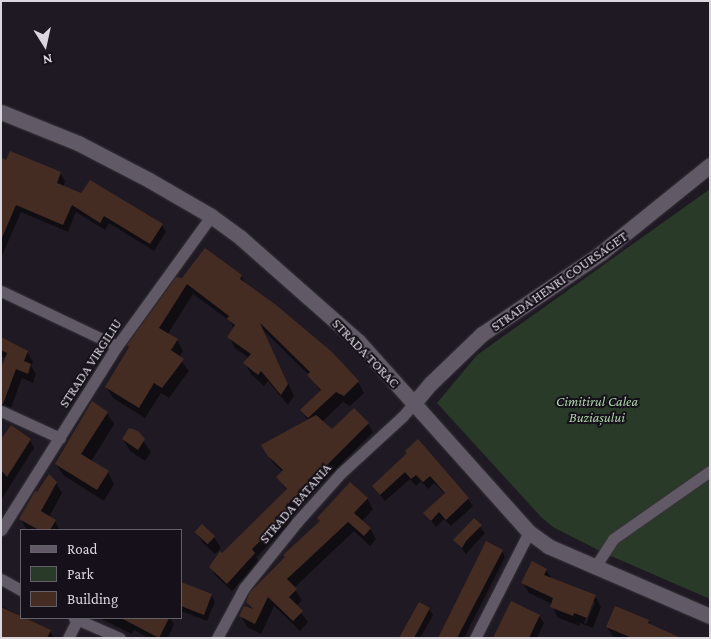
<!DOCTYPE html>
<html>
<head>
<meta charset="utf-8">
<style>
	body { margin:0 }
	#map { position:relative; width:711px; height:639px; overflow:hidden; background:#1f1923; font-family:"Crimson Pro",serif }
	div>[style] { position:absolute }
	.green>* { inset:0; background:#2a3a28 }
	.shadow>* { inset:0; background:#0007 }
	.building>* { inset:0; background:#452c22; transform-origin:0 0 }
	.roads { filter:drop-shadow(0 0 1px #37333a) drop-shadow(0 0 1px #37333a) }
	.street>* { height:11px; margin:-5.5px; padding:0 5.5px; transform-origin:5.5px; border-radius:5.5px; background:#615a66 }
	.secondary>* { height:15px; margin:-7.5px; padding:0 7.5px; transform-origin:7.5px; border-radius:7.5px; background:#615a66 }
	span { translate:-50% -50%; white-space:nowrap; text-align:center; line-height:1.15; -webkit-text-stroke:4px #151019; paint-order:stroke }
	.street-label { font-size:14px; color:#dbd7de }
	.park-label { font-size:14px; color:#add4a9; font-style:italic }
	.frame { position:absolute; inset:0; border:2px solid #dbd7de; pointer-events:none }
	.legend { position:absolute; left:20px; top:529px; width:162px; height:90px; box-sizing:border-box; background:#151019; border:1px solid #646068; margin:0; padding:6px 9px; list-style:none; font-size:15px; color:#dbd7de }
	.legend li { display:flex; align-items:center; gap:10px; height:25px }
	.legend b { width:25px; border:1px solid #646068 }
	.north { position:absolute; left:20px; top:20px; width:50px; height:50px; -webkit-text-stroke:4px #151019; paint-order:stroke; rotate:170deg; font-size:14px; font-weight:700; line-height:20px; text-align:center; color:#dbd7de }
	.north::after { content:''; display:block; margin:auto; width:18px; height:22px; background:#dbd7de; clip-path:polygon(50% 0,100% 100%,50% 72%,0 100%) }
</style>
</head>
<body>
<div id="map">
	<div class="green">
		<div style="clip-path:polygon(710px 189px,710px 599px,604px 553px,553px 527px,541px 517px,437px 403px,477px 355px)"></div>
	</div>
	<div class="shadow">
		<div style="clip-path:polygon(1px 159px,60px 173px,65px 181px,63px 187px,162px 225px,166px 232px,154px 251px,109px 223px,105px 230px,76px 212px,68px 232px,21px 212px,1px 258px)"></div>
		<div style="clip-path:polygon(241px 276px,246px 285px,331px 353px,358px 382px,364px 393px,350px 406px,343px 402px,322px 422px,332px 431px,368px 424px,373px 432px,290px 515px,293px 521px,256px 557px,259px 562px,232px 591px,215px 575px,211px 567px,287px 491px,277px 477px,283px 472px,274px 464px,263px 446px,308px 421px,301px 410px,321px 392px,309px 375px,263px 330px,294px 396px,288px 405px,268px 381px,264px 386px,251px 374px,245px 363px,249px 358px,235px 348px,229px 337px,234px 329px,230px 321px,193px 294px,168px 334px,177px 340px,183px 351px,179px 358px,189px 371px,169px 398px,161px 393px,145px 418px,113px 398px,106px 387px,177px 278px)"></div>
		<div style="clip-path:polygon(1px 339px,27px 352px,33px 362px,31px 366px,36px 374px,33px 383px,22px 378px,11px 408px,1px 405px,1px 372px,7px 359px,1px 356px)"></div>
		<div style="clip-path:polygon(107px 413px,114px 424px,91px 462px,108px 472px,114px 484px,104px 501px,63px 475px,56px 464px)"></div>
		<div style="clip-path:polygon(137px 432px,151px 452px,145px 461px,130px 451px,123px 439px)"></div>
		<div style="clip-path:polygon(30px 440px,34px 448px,1px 500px,1px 455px)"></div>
		<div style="clip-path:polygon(408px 454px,468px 499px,473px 506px,451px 526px,444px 519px,436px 527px,425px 513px,445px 494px,434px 483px,428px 489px,421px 481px,416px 486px,410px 479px,385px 501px,378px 493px,374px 486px)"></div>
		<div style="clip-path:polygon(56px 483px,62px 493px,49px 517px,55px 521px,60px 530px,26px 529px,21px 519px)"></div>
		<div style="clip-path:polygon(367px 498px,373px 509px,362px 521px,370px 528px,376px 539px,370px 546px,354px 531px,294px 588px,302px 600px,296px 606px,308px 622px,300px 631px,274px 606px,261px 634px,247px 627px,241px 616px,252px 610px,247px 602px,320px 522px,318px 519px)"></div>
		<div style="clip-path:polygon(474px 520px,485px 533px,466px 554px,455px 540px)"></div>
		<div style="clip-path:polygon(196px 532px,214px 537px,221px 548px,215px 554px,203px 543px)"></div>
		<div style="clip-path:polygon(502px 550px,505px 557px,464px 638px,440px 638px)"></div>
		<div style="clip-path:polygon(evenodd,546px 570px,552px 579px,595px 596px,601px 607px,593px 628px,580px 623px,579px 626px,557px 617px,552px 604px,529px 593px,523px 583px,546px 570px,592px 602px,595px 602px,586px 624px,584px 623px,592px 602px)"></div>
		<div style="clip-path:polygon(181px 584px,211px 595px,215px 601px,207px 621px,181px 611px)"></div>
		<div style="clip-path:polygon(1px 606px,50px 631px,54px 638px,1px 638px)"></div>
		<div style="clip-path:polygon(429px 609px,433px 615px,420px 638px,401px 638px)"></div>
		<div style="clip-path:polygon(539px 616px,544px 623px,537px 638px,494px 638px)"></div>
		<div style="clip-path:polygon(100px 618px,170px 618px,174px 624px,168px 638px,148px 638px,134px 630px,132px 634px)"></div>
		<div style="clip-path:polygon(648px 621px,652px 626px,679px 638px,614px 638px,607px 627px)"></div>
	</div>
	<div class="building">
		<div style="clip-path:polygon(10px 151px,61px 172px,57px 183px,81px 193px,90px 180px,163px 224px,150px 244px,104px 216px,100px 223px,72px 205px,63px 225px,16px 205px,1px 240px,1px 157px,6px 160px)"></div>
		<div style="clip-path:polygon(205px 248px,242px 275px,240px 279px,276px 305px,332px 352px,359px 381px,344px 396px,336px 392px,308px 418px,300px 410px,321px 390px,307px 375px,310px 372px,260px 323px,288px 384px,281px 395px,261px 371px,258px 375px,243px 363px,251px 354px,227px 337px,235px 325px,227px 319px,229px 316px,187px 284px,159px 328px,178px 339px,171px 350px,184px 359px,162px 388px,154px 383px,139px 408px,105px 387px,129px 347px,127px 345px,176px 277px,182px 278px)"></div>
		<div style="clip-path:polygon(1px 337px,28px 351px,24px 361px,31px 364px,28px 374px,16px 369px,3px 404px,1px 404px,1px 368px,7px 353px,1px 350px)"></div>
		<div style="clip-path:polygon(92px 401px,108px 412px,81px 454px,109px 471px,97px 490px,55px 464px)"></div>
		<div style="clip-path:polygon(354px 408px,369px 423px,285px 507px,289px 512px,252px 549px,255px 553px,227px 584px,209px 567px,220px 551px,222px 553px,287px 489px,276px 477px,283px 470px,267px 455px,261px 445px,316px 415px,332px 429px)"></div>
		<div style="clip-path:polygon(11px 425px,31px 439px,7px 477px,1px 470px,1px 439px)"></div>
		<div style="clip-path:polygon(129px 428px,138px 431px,145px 439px,138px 450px,122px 439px)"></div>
		<div style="clip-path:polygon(418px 439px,469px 498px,446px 520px,439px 512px,431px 521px,423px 513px,445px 493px,430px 476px,423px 482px,416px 475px,411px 479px,405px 472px,380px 495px,372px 486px,407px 453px,405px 451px)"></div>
		<div style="clip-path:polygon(49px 474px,57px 482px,41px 511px,56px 520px,50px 530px,39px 530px,19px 519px,35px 491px,37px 492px)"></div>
		<div style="clip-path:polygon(350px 482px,368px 498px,354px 513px,371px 528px,364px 536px,348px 522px,287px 579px,297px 589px,289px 597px,303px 611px,293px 621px,268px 597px,255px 624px,239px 616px,244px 606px,253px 609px,246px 602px,250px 592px,285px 557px,283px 555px,320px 521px,317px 518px)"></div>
		<div style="clip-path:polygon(474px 518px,482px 525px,466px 541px,462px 548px,453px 540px)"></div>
		<div style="left:202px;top:524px;width:18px;height:11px;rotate:43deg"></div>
		<div style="clip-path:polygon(486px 541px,503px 550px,457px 638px,438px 638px)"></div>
		<div style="clip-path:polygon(532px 561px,547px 569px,544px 575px,596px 595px,587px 618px,574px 613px,573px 616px,550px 607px,553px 598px,521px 583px)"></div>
		<div style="clip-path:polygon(181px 582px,212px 594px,204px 615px,181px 606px)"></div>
		<div style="clip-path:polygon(511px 601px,540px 615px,529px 638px,493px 638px)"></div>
		<div style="clip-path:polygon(419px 602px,430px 608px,414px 638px,399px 638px)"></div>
		<div style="clip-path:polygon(615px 606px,649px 620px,648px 623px,681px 638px,632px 638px,606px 627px)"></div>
		<div style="clip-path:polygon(1px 607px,51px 630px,47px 638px,1px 638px)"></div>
		<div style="clip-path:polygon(121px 618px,169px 618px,159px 638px)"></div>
	</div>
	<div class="roads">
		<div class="street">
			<div style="left:1px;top:291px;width:128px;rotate:25.4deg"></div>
			<div style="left:1px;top:411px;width:65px;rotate:24.6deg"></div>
			<div style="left:1px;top:530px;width:218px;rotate:-57.8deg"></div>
			<div style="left:117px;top:346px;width:160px;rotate:-54.1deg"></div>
			<div style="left:595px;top:567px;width:33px;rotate:-57deg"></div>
			<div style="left:613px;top:539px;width:118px;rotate:-35deg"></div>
			<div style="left:1px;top:579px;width:23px;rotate:29deg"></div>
			<div style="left:74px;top:618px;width:50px;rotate:23.5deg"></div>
			<div style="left:68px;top:638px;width:20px;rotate:-63deg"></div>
			<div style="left:217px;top:638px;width:57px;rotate:-61.6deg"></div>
			<div style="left:244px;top:588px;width:85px;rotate:-51.2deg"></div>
			<div style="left:297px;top:522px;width:66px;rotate:-48.1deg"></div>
			<div style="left:341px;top:473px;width:84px;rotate:-42.6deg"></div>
			<div style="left:403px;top:416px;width:17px;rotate:-50deg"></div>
			<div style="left:475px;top:638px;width:119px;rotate:-63deg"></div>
		</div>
		<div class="secondary">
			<div style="left:1px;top:112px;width:83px;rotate:21.9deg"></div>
			<div style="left:78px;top:143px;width:80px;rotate:27.5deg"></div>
			<div style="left:149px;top:180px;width:72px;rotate:30.1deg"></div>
			<div style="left:211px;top:216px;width:37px;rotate:36deg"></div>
			<div style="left:241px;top:238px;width:156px;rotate:41.4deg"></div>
			<div style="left:358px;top:341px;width:256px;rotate:48.2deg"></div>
			<div style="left:529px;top:532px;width:24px;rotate:36deg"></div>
			<div style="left:548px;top:546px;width:176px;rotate:23.4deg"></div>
			<div style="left:414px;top:403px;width:26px;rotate:-50deg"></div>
			<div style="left:431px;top:383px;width:71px;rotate:-43.9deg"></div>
			<div style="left:482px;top:334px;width:144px;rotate:-34.2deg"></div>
			<div style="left:601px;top:253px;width:140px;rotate:-38.9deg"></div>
		</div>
	</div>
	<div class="street-label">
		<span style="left:559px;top:281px;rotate:-35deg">STRADA HENRI COURSAGET</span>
		<span style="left:366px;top:353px;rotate:46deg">STRADA TORAC</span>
		<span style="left:90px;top:363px;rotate:-57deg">STRADA VIRGILIU</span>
		<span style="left:295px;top:503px;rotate:-49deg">STRADA BATANIA</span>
	</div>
	<div class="park-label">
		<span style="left:597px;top:409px">Cimitirul Calea<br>Buziașului</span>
	</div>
	<div class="frame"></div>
	<ul class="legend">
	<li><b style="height:6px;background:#615a66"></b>Road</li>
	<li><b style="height:14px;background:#2a3a28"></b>Park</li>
	<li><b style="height:14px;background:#452c22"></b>Building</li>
	</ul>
	<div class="north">N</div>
</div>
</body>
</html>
